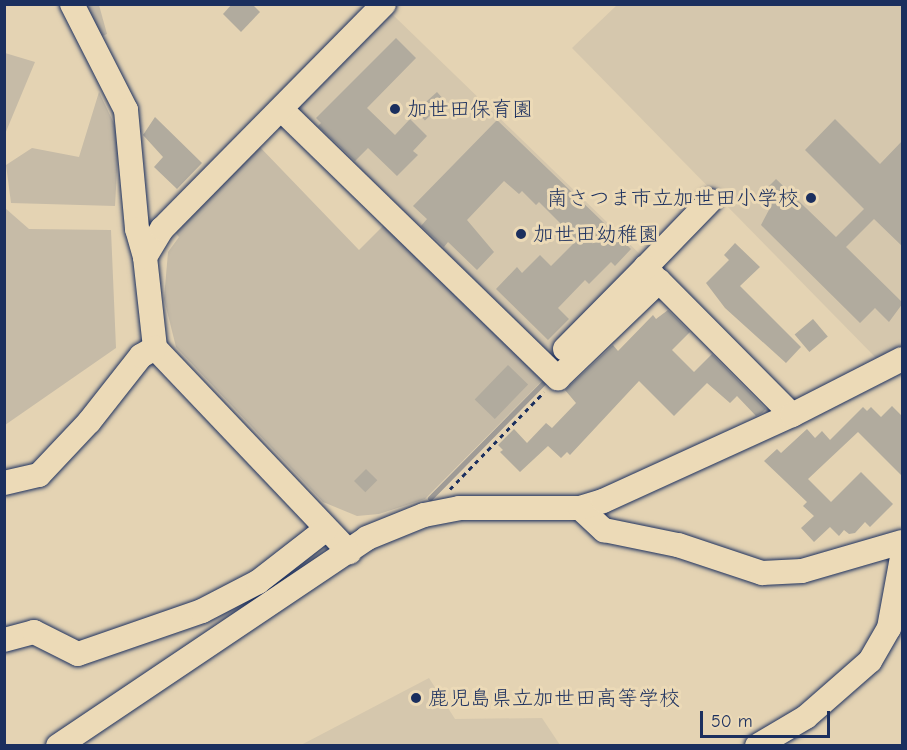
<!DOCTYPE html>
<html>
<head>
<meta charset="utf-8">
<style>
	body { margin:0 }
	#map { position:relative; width:907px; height:750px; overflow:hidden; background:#e4d3b3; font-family:"Comic Neue","Klee One",sans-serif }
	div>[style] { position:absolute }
	.built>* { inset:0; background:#d5c7ad }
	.green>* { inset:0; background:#c6bba7 }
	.stream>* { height:5px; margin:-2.5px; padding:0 2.5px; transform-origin:2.5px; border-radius:2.5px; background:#9f9b96 }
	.building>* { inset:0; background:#b1ab9e; transform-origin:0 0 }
	.path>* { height:3px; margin-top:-1.5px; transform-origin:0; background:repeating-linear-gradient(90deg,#1b2f5e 0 4.5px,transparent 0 9px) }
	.roads { filter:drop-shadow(0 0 2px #1b2f5e) drop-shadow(0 0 2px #1b2f5e) }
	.minor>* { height:24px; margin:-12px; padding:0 12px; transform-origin:12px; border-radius:12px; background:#ecdab7 }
	.dots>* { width:16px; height:16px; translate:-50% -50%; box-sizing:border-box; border:3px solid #ecdab7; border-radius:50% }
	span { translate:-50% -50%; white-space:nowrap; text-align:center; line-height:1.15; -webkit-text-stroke:6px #ecdab7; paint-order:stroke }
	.poi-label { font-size:21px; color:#1b2f5e }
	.left { translate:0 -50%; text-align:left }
	.right { translate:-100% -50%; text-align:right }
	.frame { position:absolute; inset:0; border:6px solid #1b2f5e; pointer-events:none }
	.scale { position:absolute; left:700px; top:711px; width:130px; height:27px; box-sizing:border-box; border:3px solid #1b2f5e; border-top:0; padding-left:8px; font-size:18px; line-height:21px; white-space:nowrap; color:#1b2f5e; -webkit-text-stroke:4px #ecdab7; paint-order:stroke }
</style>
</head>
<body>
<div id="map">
	<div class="built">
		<div style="clip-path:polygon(617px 5px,902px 5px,902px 347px,878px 360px,572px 48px)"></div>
		<div style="clip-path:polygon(392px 14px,645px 259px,552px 354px,543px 353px,302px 114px,300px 105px)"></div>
		<div style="clip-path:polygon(429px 678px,455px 719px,542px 718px,560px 745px,301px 745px)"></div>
	</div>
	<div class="green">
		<div style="clip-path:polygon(82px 5px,99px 5px,107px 34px,98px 38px)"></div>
		<div style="clip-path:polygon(5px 53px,35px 62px,5px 134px,4px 53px)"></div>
		<div style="clip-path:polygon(99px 92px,119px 134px,115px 206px,11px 203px,6px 165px,32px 148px,79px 157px)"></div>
		<div style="clip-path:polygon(257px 144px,359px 250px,386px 223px,545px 378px,425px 499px,379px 514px,357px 516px,323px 502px,176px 347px,164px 299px,168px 252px,179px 237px,174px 231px)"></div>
		<div style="clip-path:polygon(5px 208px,29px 229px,111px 230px,116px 348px,5px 425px)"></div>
	</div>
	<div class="stream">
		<div style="left:430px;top:498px;width:170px;rotate:-45.5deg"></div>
	</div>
	<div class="building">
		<div style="clip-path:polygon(232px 4px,252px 4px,260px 12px,241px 32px,223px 14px)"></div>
		<div style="clip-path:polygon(396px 38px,416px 58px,367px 108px,395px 135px,410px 119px,427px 136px,413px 151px,418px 155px,397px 176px,368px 148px,355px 161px,318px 126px,321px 123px,316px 118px)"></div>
		<div style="left:437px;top:92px;width:13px;height:28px;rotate:48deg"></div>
		<div style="clip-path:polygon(155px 117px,202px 163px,177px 189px,154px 167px,163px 157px,143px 135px)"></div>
		<div style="clip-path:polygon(835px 119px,880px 164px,903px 140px,903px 247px,874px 219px,846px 247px,903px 303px,889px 322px,875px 308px,860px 323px,761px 225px,771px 206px,760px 195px,776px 179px,836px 237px,864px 209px,805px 150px)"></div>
		<div style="clip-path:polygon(497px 120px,631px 249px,615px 266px,611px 262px,589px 284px,585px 280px,558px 308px,569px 319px,548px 340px,496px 289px,517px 267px,522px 273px,540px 255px,551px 266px,577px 240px,539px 202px,536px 205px,522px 191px,519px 194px,504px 181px,467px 220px,494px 252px,477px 270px,448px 242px,444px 247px,421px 226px,427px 219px,413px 206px)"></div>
		<div style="clip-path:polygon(735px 243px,760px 267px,740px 286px,801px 347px,786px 363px,725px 308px,706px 283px,729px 260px,724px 255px)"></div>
		<div style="clip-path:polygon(668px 310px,690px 332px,672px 350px,694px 372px,712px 354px,766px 409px,762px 413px,756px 416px,737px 396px,730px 403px,707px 383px,674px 416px,639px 381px,570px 455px,567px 452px,561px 458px,548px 446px,520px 472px,500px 452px,503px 450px,498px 445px,514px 429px,527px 443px,546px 423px,552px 428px,576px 403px,565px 390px,613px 345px,618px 351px,653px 315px,656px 319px)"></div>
		<div style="left:813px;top:319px;width:23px;height:24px;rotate:50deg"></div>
		<div style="left:508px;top:365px;width:28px;height:48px;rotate:44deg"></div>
		<div style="clip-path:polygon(892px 406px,903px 417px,903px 477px,858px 432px,808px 479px,831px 502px,861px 472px,893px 504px,870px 527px,865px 522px,855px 533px,849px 534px,844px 530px,839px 536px,830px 527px,814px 542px,801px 528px,814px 516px,803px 506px,807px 502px,764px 461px,777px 449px,781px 453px,807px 429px,815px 438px,822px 431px,830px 440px,863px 407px,867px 411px,871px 407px,881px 417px)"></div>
		<div style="left:366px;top:469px;width:16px;height:17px;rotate:45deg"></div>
	</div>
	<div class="path">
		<div style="left:450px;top:489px;width:135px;rotate:-45.9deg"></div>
	</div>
	<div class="roads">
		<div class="minor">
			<div style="left:72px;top:4px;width:119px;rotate:63deg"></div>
			<div style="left:126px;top:110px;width:120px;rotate:84.7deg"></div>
			<div style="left:137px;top:229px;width:29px;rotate:74deg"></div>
			<div style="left:145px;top:257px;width:92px;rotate:83.7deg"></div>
			<div style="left:155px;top:348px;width:282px;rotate:46.4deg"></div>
			<div style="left:282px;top:110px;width:385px;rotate:44.2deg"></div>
			<div style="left:558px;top:378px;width:140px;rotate:-43.8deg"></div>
			<div style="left:659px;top:281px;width:189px;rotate:45.2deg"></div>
			<div style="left:145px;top:257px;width:33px;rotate:-59deg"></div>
			<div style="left:162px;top:229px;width:316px;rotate:-45.4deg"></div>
			<div style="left:656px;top:279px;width:16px;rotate:-130deg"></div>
			<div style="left:646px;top:267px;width:92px;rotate:-45.9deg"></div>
			<div style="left:565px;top:349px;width:115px;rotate:-45.4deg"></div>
			<div style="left:4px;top:483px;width:36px;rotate:-13deg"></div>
			<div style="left:39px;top:475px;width:73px;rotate:-46.7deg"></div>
			<div style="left:89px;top:422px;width:84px;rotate:-51.8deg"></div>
			<div style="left:141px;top:356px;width:16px;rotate:-30deg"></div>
			<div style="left:580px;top:508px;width:33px;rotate:43deg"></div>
			<div style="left:604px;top:530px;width:76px;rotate:11.5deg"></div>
			<div style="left:678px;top:545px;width:89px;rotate:18.4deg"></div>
			<div style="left:762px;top:573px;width:40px;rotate:-2.9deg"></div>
			<div style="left:802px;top:571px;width:104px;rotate:-16.2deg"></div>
			<div style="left:4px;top:640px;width:31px;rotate:-15deg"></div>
			<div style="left:34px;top:632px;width:49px;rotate:26.6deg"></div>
			<div style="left:78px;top:654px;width:131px;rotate:-19.1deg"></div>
			<div style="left:202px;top:611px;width:63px;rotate:-27.4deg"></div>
			<div style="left:258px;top:582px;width:86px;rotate:-37.9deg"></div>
			<div style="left:58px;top:746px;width:372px;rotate:-33.9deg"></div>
			<div style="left:367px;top:538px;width:61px;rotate:-22deg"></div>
			<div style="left:424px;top:515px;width:36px;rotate:-11deg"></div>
			<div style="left:459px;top:508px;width:121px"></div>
			<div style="left:580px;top:508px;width:24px;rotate:-17deg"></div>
			<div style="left:603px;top:501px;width:208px;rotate:-24.5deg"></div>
			<div style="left:792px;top:415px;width:123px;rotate:-27deg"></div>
			<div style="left:757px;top:746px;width:57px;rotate:-30.6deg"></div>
			<div style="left:806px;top:717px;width:85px;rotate:-41.2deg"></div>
			<div style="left:870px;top:661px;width:38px;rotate:-60deg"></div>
			<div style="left:889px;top:628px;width:72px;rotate:-79.6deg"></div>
		</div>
	</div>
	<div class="dots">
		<div style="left:395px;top:109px;background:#1b2f5e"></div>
		<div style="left:811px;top:198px;background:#1b2f5e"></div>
		<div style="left:521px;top:234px;background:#1b2f5e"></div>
		<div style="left:416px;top:698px;background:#1b2f5e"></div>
	</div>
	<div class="poi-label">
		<span class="left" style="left:407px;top:109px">加世田保育園</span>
		<span class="right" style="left:799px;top:198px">南さつま市立加世田小学校</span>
		<span class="left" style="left:533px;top:234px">加世田幼稚園</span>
		<span class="left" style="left:428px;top:698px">鹿児島県立加世田高等学校</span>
	</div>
	<div class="frame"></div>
	<div class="scale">50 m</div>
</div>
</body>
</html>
